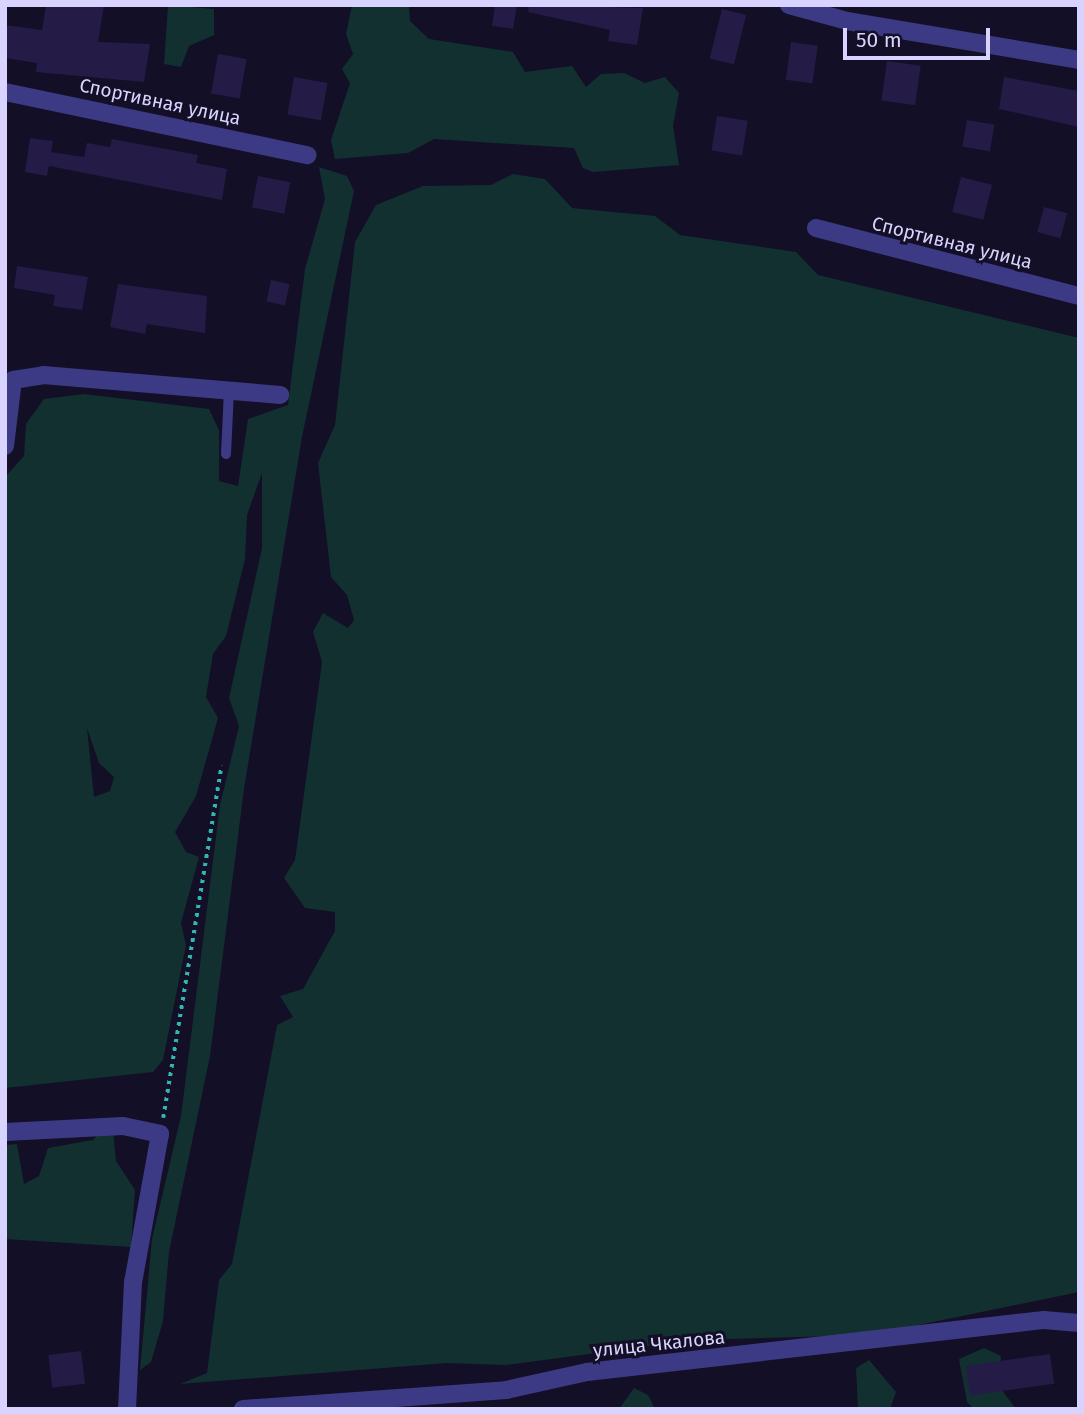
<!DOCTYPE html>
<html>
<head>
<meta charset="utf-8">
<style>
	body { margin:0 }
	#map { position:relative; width:1084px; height:1414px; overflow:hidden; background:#130f26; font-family:"Fira Sans",sans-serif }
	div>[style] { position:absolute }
	.green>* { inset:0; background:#12302f }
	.building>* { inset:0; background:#241b47; transform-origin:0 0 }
	.path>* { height:3.5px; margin-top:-1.75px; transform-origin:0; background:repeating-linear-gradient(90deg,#2fb8b0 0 3.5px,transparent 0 8.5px) }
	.lane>* { height:10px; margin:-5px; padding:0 5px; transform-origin:5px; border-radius:5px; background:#3d3a85 }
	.street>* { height:18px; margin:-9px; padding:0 9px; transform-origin:9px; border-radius:9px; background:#3d3a85 }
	span { translate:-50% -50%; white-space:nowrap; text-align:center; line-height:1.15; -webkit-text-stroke:6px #130f26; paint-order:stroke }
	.street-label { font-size:19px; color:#d9d4ff }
	.frame { position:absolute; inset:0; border:7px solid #d9d4ff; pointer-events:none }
	.scale { position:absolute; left:843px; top:28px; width:147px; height:32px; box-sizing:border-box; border:4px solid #d9d4ff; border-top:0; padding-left:9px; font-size:21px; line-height:24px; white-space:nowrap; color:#d9d4ff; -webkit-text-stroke:5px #130f26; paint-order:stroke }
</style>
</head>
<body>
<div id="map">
	<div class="green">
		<div style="clip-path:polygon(168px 5px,214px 9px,214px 35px,189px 46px,181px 67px,164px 64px)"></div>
		<div style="clip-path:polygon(352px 5px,409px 5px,410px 21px,429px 39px,513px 52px,525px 72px,572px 66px,586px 87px,601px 74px,624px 73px,645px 83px,665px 77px,679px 93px,673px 126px,679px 165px,593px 172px,583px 168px,574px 148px,434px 139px,408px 153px,335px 159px,331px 140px,350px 83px,342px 69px,353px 54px,346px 34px)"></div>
		<div style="clip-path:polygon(evenodd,319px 167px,347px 176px,354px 191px,302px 437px,244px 789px,210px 1056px,169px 1252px,163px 1321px,151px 1362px,140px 1370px,152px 1239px,181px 1116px,220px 805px,239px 726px,229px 698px,262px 548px,262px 473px,247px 515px,245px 559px,226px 636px,213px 654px,206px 697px,218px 718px,196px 796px,175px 832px,186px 852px,199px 857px,181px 923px,186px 945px,163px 1060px,153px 1072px,5px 1088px,5px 477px,24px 456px,26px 424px,44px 399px,84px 394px,209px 409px,219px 430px,219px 481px,238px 486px,248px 419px,288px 405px,305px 269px,325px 199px,319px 167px,87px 728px,99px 763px,114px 777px,110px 791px,94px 797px,87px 728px)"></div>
		<div style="clip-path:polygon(513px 174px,545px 179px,572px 208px,655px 216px,680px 235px,796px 252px,818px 275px,1079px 338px,1079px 1292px,870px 1335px,695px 1340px,506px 1365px,447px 1363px,180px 1384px,207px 1373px,219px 1280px,232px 1264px,277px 1025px,293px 1017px,280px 996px,303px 989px,335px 931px,335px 912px,305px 908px,284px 878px,295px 860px,322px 662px,313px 632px,323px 613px,348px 628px,354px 620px,347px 595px,331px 577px,318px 463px,335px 425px,355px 242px,376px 205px,423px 186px,491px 185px)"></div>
		<div style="clip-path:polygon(112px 1119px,116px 1161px,135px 1190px,131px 1247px,5px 1239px,5px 1145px,17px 1144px,24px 1184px,39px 1176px,48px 1148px,93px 1140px)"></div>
		<div style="clip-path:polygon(984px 1348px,1001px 1356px,999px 1386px,1016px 1409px,974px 1409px,967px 1402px,959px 1359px)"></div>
		<div style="clip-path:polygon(869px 1360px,896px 1392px,890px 1409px,858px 1409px,856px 1368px)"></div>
		<div style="clip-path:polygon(634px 1388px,648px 1395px,655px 1409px,619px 1409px)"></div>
	</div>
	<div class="building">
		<div style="clip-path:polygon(46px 5px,104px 5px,98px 42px,150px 44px,144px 82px,36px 72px,37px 63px,5px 58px,5px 25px,42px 30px)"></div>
		<div style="clip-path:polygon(495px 5px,517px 5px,513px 29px,492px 26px)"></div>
		<div style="clip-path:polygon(529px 5px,643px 8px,637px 45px,608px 41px,610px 30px,528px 12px)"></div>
		<div style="left:722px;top:9px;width:25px;height:51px;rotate:14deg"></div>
		<div style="left:791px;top:42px;width:27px;height:38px;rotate:8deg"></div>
		<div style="left:218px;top:54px;width:29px;height:40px;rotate:10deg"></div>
		<div style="left:887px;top:61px;width:34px;height:40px;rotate:8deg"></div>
		<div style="left:294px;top:77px;width:34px;height:38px;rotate:10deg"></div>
		<div style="clip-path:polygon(1004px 77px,1079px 91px,1079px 127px,999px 109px)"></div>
		<div style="left:717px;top:116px;width:31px;height:35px;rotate:9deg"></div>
		<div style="left:967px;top:120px;width:28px;height:27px;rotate:10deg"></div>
		<div style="clip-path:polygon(30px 138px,53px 141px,51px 152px,84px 157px,87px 143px,110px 147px,112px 139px,198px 155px,196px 163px,227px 169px,222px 200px,49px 166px,47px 176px,25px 172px)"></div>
		<div style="left:258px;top:176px;width:33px;height:32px;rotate:11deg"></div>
		<div style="left:961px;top:177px;width:32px;height:36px;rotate:14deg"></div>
		<div style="left:1044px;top:207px;width:24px;height:26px;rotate:15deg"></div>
		<div style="clip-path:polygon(17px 266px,88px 277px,82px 310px,53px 306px,55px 295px,14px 288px)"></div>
		<div style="left:271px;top:280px;width:19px;height:22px;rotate:12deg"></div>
		<div style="clip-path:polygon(118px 284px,207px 296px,205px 333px,147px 324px,145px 334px,110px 327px)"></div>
		<div style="left:81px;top:1351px;width:33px;height:33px;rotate:83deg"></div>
		<div style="left:1050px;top:1354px;width:30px;height:85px;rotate:82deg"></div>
	</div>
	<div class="path">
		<div style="left:163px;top:1118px;width:357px;rotate:-80.6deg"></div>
	</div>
	<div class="lane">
		<div style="left:226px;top:454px;width:63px;rotate:-87.3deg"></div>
	</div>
	<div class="street">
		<div style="left:789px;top:5px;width:60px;rotate:15.4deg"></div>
		<div style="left:847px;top:21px;width:235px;rotate:9.5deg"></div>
		<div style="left:5px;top:92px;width:309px;rotate:11.8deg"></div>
		<div style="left:816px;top:228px;width:272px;rotate:14.5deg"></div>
		<div style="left:13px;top:380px;width:30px;rotate:-9deg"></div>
		<div style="left:43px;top:375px;width:238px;rotate:4.8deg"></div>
		<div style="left:5px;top:446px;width:66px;rotate:-83.1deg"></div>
		<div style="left:5px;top:1132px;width:118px;rotate:-2.9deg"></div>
		<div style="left:123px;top:1126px;width:38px;rotate:12deg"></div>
		<div style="left:160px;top:1134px;width:150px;rotate:100.3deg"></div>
		<div style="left:133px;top:1282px;width:127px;rotate:92.7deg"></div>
		<div style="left:243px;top:1409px;width:264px;rotate:-4.1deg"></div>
		<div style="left:506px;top:1390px;width:83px;rotate:-12.5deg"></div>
		<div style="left:587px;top:1372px;width:460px;rotate:-6.5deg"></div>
		<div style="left:1044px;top:1320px;width:35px;rotate:5deg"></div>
	</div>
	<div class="street-label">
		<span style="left:160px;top:102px;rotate:12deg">Спортивная улица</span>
		<span style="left:952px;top:243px;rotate:14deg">Спортивная улица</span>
		<span style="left:659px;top:1344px;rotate:-6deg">улица Чкалова</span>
	</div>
	<div class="frame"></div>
	<div class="scale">50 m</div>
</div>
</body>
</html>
